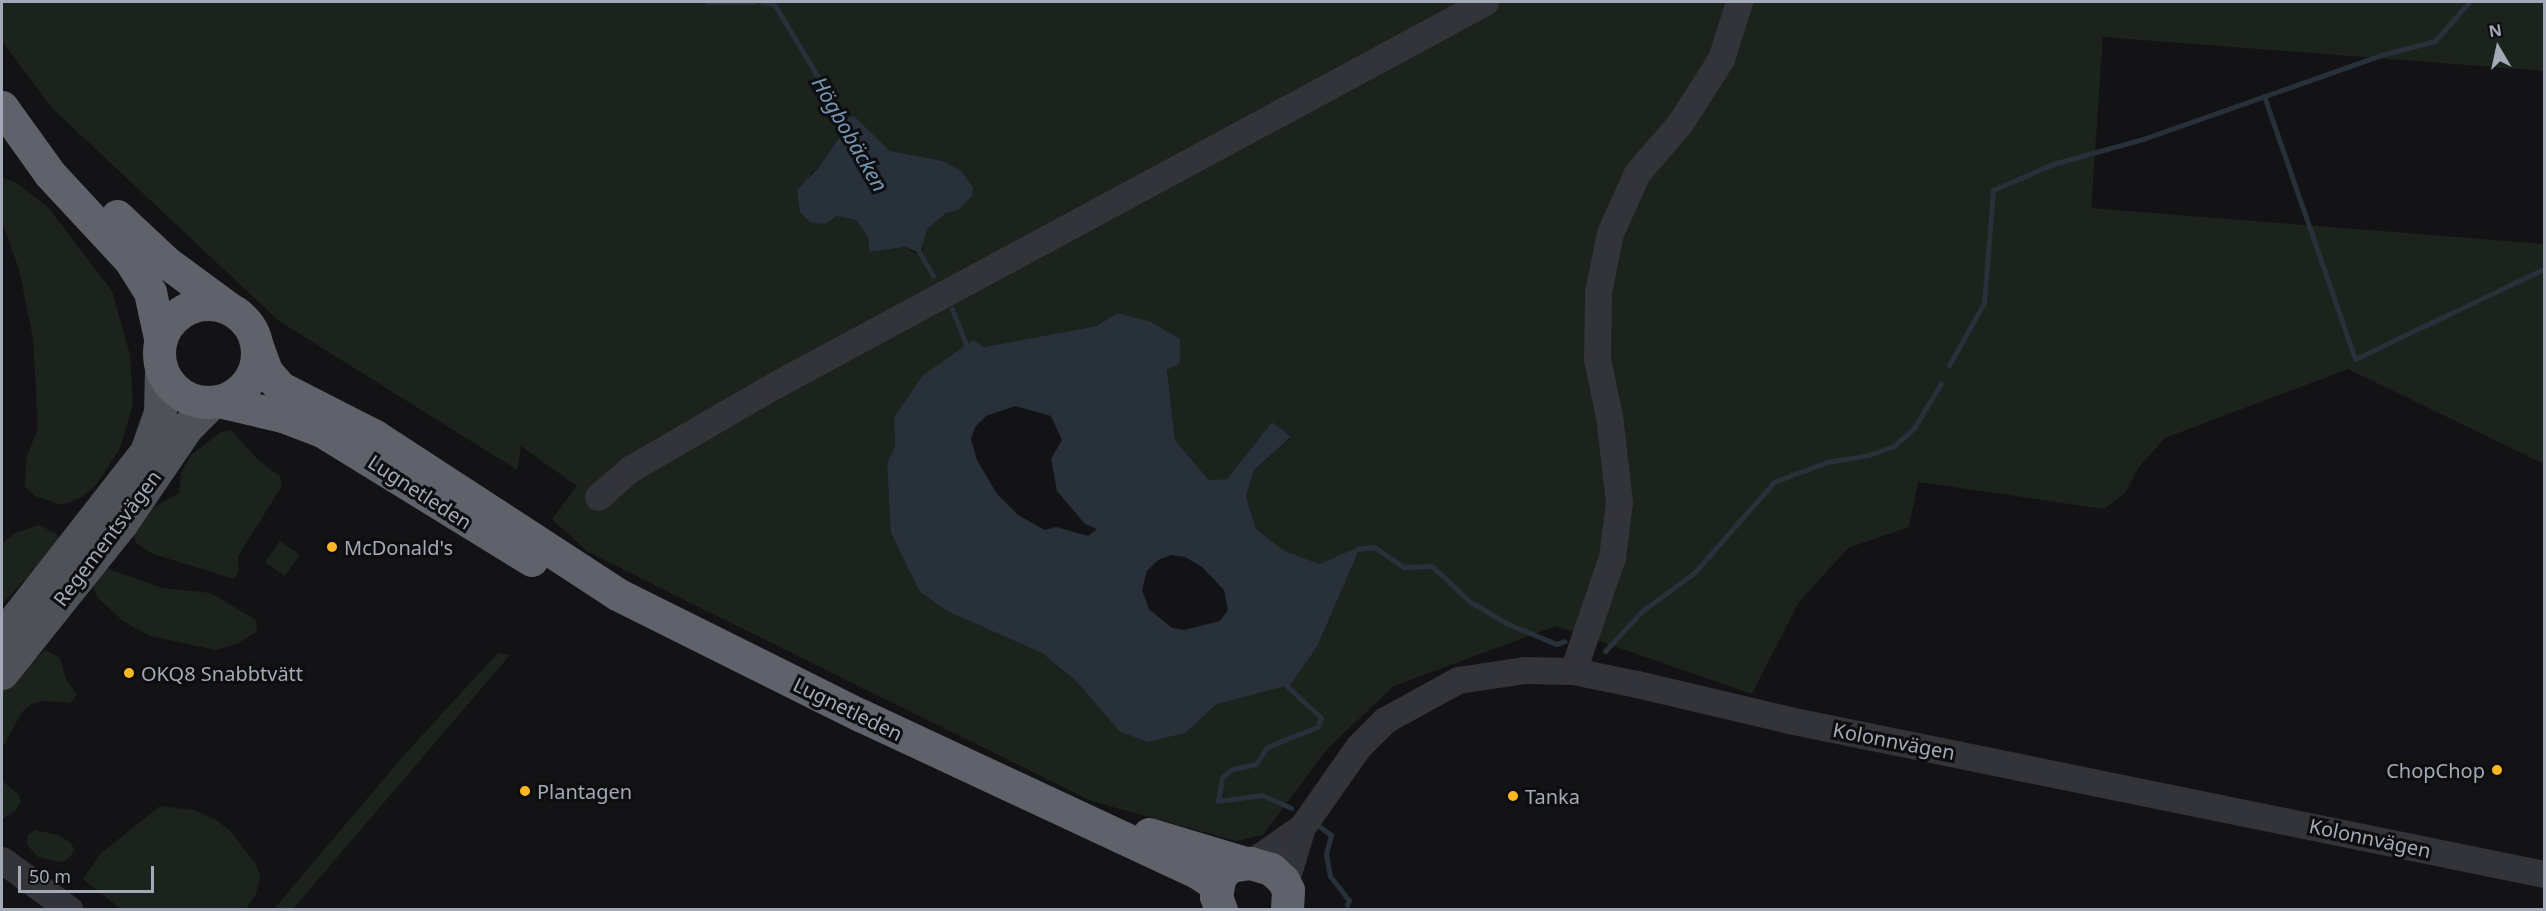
<!DOCTYPE html>
<html>
<head>
<meta charset="utf-8">
<style>
	body { margin:0 }
	#map { position:relative; width:2546px; height:911px; overflow:hidden; background:#131315; font-family:"Noto Sans",sans-serif }
	div>[style] { position:absolute }
	.green>* { inset:0; background:#1b231c; transform-origin:0 0 }
	.water>* { inset:0; background:#283139 }
	.stream>* { height:5px; margin:-2.5px; padding:0 2.5px; transform-origin:2.5px; border-radius:2.5px; background:#283139 }
	.minor>* { height:27px; margin:-13.5px; padding:0 13.5px; transform-origin:13.5px; border-radius:13.5px; background:#33343a }
	.major>* { height:33px; margin:-16.5px; padding:0 16.5px; transform-origin:16.5px; border-radius:16.5px; background:#4f5159 }
	.highway>* { height:33px; margin:-16.5px; padding:0 16.5px; transform-origin:16.5px; border-radius:16.5px; background:#5f626b }
	.highway>.ring { margin:-16.5px; padding:0; box-sizing:content-box; background:none; border:33px solid #5f626b; border-radius:50% }
	.dots>* { width:16px; height:16px; translate:-50% -50%; box-sizing:border-box; border:3px solid #0e0e10; border-radius:50% }
	span { translate:-50% -50%; white-space:nowrap; text-align:center; line-height:1.15; -webkit-text-stroke:6px #0e0e10; paint-order:stroke }
	.street-label { font-size:20px; color:#a3a9b6 }
	.poi-label { font-size:20px; color:#a3a9b6 }
	.left { translate:0 -50%; text-align:left }
	.right { translate:-100% -50%; text-align:right }
	.water-label { font-size:21px; color:#7797b4; font-style:italic }
	.frame { position:absolute; inset:0; border:3px solid #a3a9b6; pointer-events:none }
	.north { position:absolute; left:2468px; top:18px; width:60px; height:60px; -webkit-text-stroke:4px #0e0e10; paint-order:stroke; rotate:351deg; font-size:16px; font-weight:700; line-height:24px; text-align:center; color:#a3a9b6 }
	.north::after { content:''; display:block; margin:auto; width:21px; height:27px; background:#a3a9b6; clip-path:polygon(50% 0,100% 100%,50% 72%,0 100%) }
	.scale { position:absolute; left:18px; top:866px; width:136px; height:27px; box-sizing:border-box; border:3px solid #a3a9b6; border-top:0; padding-left:8px; font-size:18px; line-height:21px; white-space:nowrap; color:#a3a9b6; -webkit-text-stroke:4px #0e0e10; paint-order:stroke }
</style>
</head>
<body>
<div id="map">
	<div class="green">
		<div style="clip-path:polygon(evenodd,2px 2px,2544px 2px,2544px 71px,2103px 37px,2091px 208px,2544px 244px,2544px 464px,2348px 369px,2165px 438px,2139px 467px,2125px 493px,2104px 509px,1918px 482px,1909px 527px,1848px 548px,1799px 602px,1752px 694px,1556px 626px,1394px 686px,1327px 749px,1263px 835px,1236px 841px,1091px 801px,588px 552px,552px 519px,577px 486px,521px 446px,517px 470px,279px 321px,52px 108px,2px 41px,2px 2px,854px 116px,890px 151px,943px 161px,958px 210px,946px 213px,927px 229px,922px 239px,923px 250px,916px 254px,905px 247px,869px 252px,868px 237px,856px 220px,837px 216px,825px 224px,810px 174px,819px 167px,840px 135px,839px 120px,854px 116px,2px 2px,1117px 313px,1167px 370px,1175px 440px,1209px 480px,1227px 479px,1272px 422px,1291px 438px,1254px 470px,1246px 497px,1256px 529px,1283px 550px,1319px 564px,1361px 547px,1317px 647px,1290px 685px,1217px 704px,1185px 733px,1119px 731px,1076px 681px,1042px 653px,947px 611px,920px 592px,887px 463px,895px 446px,894px 417px,923px 375px,972px 341px,984px 347px,1097px 326px,1117px 313px)"></div>
		<div style="clip-path:polygon(2px 178px,15px 182px,47px 206px,112px 291px,130px 355px,133px 404px,120px 448px,97px 484px,82px 497px,62px 505px,35px 496px,25px 487px,26px 459px,38px 428px,33px 338px,19px 269px,2px 222px)"></div>
		<div style="clip-path:polygon(231px 430px,259px 461px,280px 476px,282px 486px,238px 556px,239px 570px,234px 579px,153px 554px,137px 544px,134px 536px,135px 526px,145px 512px,179px 493px,181px 472px,191px 455px,221px 432px)"></div>
		<div style="clip-path:polygon(39px 525px,57px 534px,60px 543px,2px 604px,2px 543px,15px 533px)"></div>
		<div style="left:280px;top:541px;width:24px;height:26px;rotate:35deg"></div>
		<div style="clip-path:polygon(106px 568px,162px 588px,211px 593px,256px 620px,257px 631px,237px 644px,215px 650px,150px 636px,123px 621px,97px 597px,90px 578px)"></div>
		<div style="clip-path:polygon(45px 650px,60px 658px,66px 679px,77px 695px,70px 703px,45px 701px,31px 704px,22px 712px,2px 748px,2px 687px)"></div>
		<div style="clip-path:polygon(498px 653px,510px 655px,293px 909px,274px 909px,405px 754px)"></div>
		<div style="clip-path:polygon(2px 781px,18px 794px,21px 801px,15px 811px,2px 819px)"></div>
		<div style="clip-path:polygon(160px 806px,194px 810px,215px 819px,230px 831px,256px 864px,260px 876px,256px 894px,246px 909px,121px 909px,83px 879px,101px 853px)"></div>
		<div style="clip-path:polygon(35px 830px,58px 835px,70px 842px,75px 850px,67px 860px,59px 862px,38px 857px,27px 845px,28px 835px)"></div>
	</div>
	<div class="water">
		<div style="clip-path:polygon(854px 116px,890px 151px,943px 161px,960px 170px,973px 187px,972px 196px,958px 210px,946px 213px,927px 229px,920px 253px,905px 247px,869px 252px,868px 237px,856px 220px,837px 216px,825px 224px,811px 223px,800px 212px,797px 190px,819px 167px,840px 136px,839px 120px)"></div>
		<div style="clip-path:polygon(evenodd,1117px 313px,1151px 322px,1180px 339px,1180px 363px,1167px 370px,1175px 440px,1209px 480px,1227px 479px,1272px 422px,1291px 437px,1254px 470px,1246px 497px,1256px 529px,1283px 550px,1319px 564px,1361px 546px,1317px 647px,1290px 685px,1217px 704px,1185px 733px,1147px 742px,1119px 731px,1076px 681px,1042px 653px,947px 611px,920px 592px,891px 533px,887px 463px,895px 446px,894px 417px,923px 375px,973px 340px,984px 347px,1097px 326px,1117px 313px,1015px 406px,1051px 416px,1062px 440px,1051px 459px,1057px 491px,1085px 524px,1097px 529px,1088px 536px,1056px 527px,1045px 530px,1018px 515px,997px 494px,977px 460px,971px 439px,975px 427px,986px 416px,1015px 406px,1117px 313px,1171px 555px,1185px 557px,1202px 567px,1224px 590px,1228px 610px,1220px 621px,1184px 630px,1172px 628px,1149px 609px,1142px 590px,1147px 571px,1158px 560px,1171px 555px)"></div>
	</div>
	<div class="stream">
		<div style="left:708px;top:2px;width:46px"></div>
		<div style="left:761px;top:2px;width:13px;rotate:9deg"></div>
		<div style="left:774px;top:4px;width:141px;rotate:58.9deg"></div>
		<div style="left:2264px;top:96px;width:278px;rotate:70.9deg"></div>
		<div style="left:2355px;top:359px;width:209px;rotate:-25.5deg"></div>
		<div style="left:917px;top:248px;width:32px;rotate:60deg"></div>
		<div style="left:952px;top:309px;width:46px;rotate:68.4deg"></div>
		<div style="left:1949px;top:365px;width:71px;rotate:-60.6deg"></div>
		<div style="left:1984px;top:303px;width:113px;rotate:-85.4deg"></div>
		<div style="left:1993px;top:190px;width:65px;rotate:-23.4deg"></div>
		<div style="left:2053px;top:164px;width:93px;rotate:-15.5deg"></div>
		<div style="left:2143px;top:139px;width:256px;rotate:-19.4deg"></div>
		<div style="left:2385px;top:54px;width:52px;rotate:-14.6deg"></div>
		<div style="left:2435px;top:41px;width:52px;rotate:-48.9deg"></div>
		<div style="left:1357px;top:549px;width:17px;rotate:-7deg"></div>
		<div style="left:1374px;top:547px;width:36px;rotate:34deg"></div>
		<div style="left:1404px;top:567px;width:28px;rotate:-2deg"></div>
		<div style="left:1432px;top:566px;width:51px;rotate:43.4deg"></div>
		<div style="left:1469px;top:601px;width:43px;rotate:30.7deg"></div>
		<div style="left:1506px;top:623px;width:54px;rotate:22.8deg"></div>
		<div style="left:1556px;top:644px;width:9px;rotate:-18deg"></div>
		<div style="left:1605px;top:651px;width:54px;rotate:-47.2deg"></div>
		<div style="left:1642px;top:611px;width:64px;rotate:-36.2deg"></div>
		<div style="left:1694px;top:573px;width:121px;rotate:-48.7deg"></div>
		<div style="left:1774px;top:482px;width:57px;rotate:-20.7deg"></div>
		<div style="left:1827px;top:462px;width:43px;rotate:-9.5deg"></div>
		<div style="left:1869px;top:455px;width:27px;rotate:-20deg"></div>
		<div style="left:1894px;top:446px;width:27px;rotate:-42deg"></div>
		<div style="left:1914px;top:428px;width:52px;rotate:-59deg"></div>
		<div style="left:1284px;top:683px;width:51px;rotate:43.4deg"></div>
		<div style="left:1321px;top:718px;width:10px;rotate:114deg"></div>
		<div style="left:1317px;top:727px;width:54px;rotate:158.2deg"></div>
		<div style="left:1267px;top:747px;width:20px;rotate:123deg"></div>
		<div style="left:1256px;top:764px;width:25px;rotate:168deg"></div>
		<div style="left:1232px;top:769px;width:13px;rotate:141deg"></div>
		<div style="left:1222px;top:777px;width:24px;rotate:99deg"></div>
		<div style="left:1218px;top:801px;width:44px;rotate:-7.8deg"></div>
		<div style="left:1262px;top:795px;width:32px;rotate:24deg"></div>
		<div style="left:1319px;top:826px;width:15px;rotate:37deg"></div>
		<div style="left:1331px;top:835px;width:20px;rotate:105deg"></div>
		<div style="left:1326px;top:854px;width:22px;rotate:80deg"></div>
		<div style="left:1330px;top:876px;width:31px;rotate:52deg"></div>
		<div style="left:1349px;top:900px;width:5px;rotate:112deg"></div>
	</div>
	<div class="minor">
		<div style="left:598px;top:497px;width:43px;rotate:-41.2deg"></div>
		<div style="left:630px;top:469px;width:168px;rotate:-30.1deg"></div>
		<div style="left:775px;top:385px;width:807px;rotate:-28.34deg"></div>
		<div style="left:1573px;top:671px;width:120px;rotate:-71.1deg"></div>
		<div style="left:1612px;top:557px;width:55px;rotate:-82.7deg"></div>
		<div style="left:1619px;top:502px;width:87px;rotate:-96.6deg"></div>
		<div style="left:1609px;top:416px;width:58px;rotate:-101.9deg"></div>
		<div style="left:1597px;top:359px;width:67px;rotate:-89.1deg"></div>
		<div style="left:1598px;top:292px;width:60px;rotate:-78.5deg"></div>
		<div style="left:1610px;top:233px;width:66px;rotate:-65.8deg"></div>
		<div style="left:1637px;top:173px;width:66px;rotate:-49.3deg"></div>
		<div style="left:1680px;top:123px;width:76px;rotate:-57.4deg"></div>
		<div style="left:1721px;top:59px;width:60px;rotate:-72.5deg"></div>
		<div style="left:2px;top:860px;width:84px;rotate:36.3deg"></div>
		<div style="left:1250px;top:863px;width:63px;rotate:-34.7deg"></div>
		<div style="left:1285px;top:883px;width:59px;rotate:-73.1deg"></div>
		<div style="left:1302px;top:827px;width:98px;rotate:-55deg"></div>
		<div style="left:1358px;top:747px;width:38px;rotate:-45deg"></div>
		<div style="left:1385px;top:720px;width:83px;rotate:-28.7deg"></div>
		<div style="left:1458px;top:680px;width:67px;rotate:-8.6deg"></div>
		<div style="left:1524px;top:670px;width:49px;rotate:1.2deg"></div>
		<div style="left:1573px;top:671px;width:65px;rotate:11.5deg"></div>
		<div style="left:1637px;top:684px;width:156px;rotate:13.3deg"></div>
		<div style="left:1789px;top:720px;width:771px;rotate:11.53deg"></div>
	</div>
	<div class="major">
		<div style="left:2px;top:636px;width:234px;rotate:-52deg"></div>
		<div style="left:146px;top:452px;width:42px;rotate:-70.7deg"></div>
		<div style="left:160px;top:412px;width:42px;rotate:-88.6deg"></div>
		<div style="left:2px;top:673px;width:191px;rotate:-51.4deg"></div>
		<div style="left:121px;top:524px;width:117px;rotate:-55.8deg"></div>
		<div style="left:187px;top:427px;width:35px;rotate:-45deg"></div>
	</div>
	<div class="highway">
		<div style="left:2px;top:107px;width:82px;rotate:54.4deg"></div>
		<div style="left:50px;top:174px;width:117px;rotate:47.1deg"></div>
		<div style="left:130px;top:260px;width:38px;rotate:58deg"></div>
		<div style="left:150px;top:292px;width:47px;rotate:77.7deg"></div>
		<div style="left:117px;top:216px;width:67px;rotate:43.2deg"></div>
		<div style="left:166px;top:262px;width:76px;rotate:36.4deg"></div>
		<div class="ring" style="left:159px;top:304px;width:65px;height:65px"></div>
		<div style="left:257px;top:346px;width:27px;rotate:70deg"></div>
		<div style="left:266px;top:371px;width:23px;rotate:49deg"></div>
		<div style="left:281px;top:388px;width:106px;rotate:27.1deg"></div>
		<div style="left:375px;top:436px;width:289px;rotate:33.1deg"></div>
		<div style="left:617px;top:594px;width:271px;rotate:26.5deg"></div>
		<div style="left:860px;top:715px;width:372px;rotate:25deg"></div>
		<div style="left:1197px;top:872px;width:23px;rotate:34deg"></div>
		<div style="left:218px;top:401px;width:67px;rotate:13deg"></div>
		<div style="left:283px;top:416px;width:42px;rotate:21deg"></div>
		<div style="left:322px;top:431px;width:246px;rotate:31.6deg"></div>
		<div style="left:1149px;top:834px;width:100px;rotate:16.8deg"></div>
		<div style="left:1221px;top:910px;width:15px;rotate:-110deg"></div>
		<div style="left:1216px;top:896px;width:20px;rotate:-79deg"></div>
		<div style="left:1220px;top:876px;width:14px;rotate:-45deg"></div>
		<div style="left:1230px;top:866px;width:20px;rotate:-9deg"></div>
		<div style="left:1250px;top:863px;width:22px;rotate:16deg"></div>
		<div style="left:1271px;top:869px;width:16px;rotate:43deg"></div>
		<div style="left:1283px;top:880px;width:11px;rotate:63deg"></div>
		<div style="left:1288px;top:890px;width:20px;rotate:93deg"></div>
	</div>
	<div class="dots">
		<div style="left:332px;top:547px;background:#ffb620"></div>
		<div style="left:129px;top:673px;background:#ffb620"></div>
		<div style="left:2497px;top:770px;background:#ffb620"></div>
		<div style="left:525px;top:791px;background:#ffb620"></div>
		<div style="left:1513px;top:796px;background:#ffb620"></div>
	</div>
	<div class="street-label">
		<span style="left:420px;top:492px;rotate:33deg">Lugnetleden</span>
		<span style="left:107px;top:538px;rotate:-53deg">Regementsvägen</span>
		<span style="left:848px;top:709px;rotate:26deg">Lugnetleden</span>
		<span style="left:1894px;top:741px;rotate:11deg">Kolonnvägen</span>
		<span style="left:2370px;top:838px;rotate:12deg">Kolonnvägen</span>
	</div>
	<div class="poi-label">
		<span class="left" style="left:344px;top:547px">McDonald's</span>
		<span class="left" style="left:141px;top:673px">OKQ8 Snabbtvätt</span>
		<span class="right" style="left:2485px;top:770px">ChopChop</span>
		<span class="left" style="left:537px;top:791px">Plantagen</span>
		<span class="left" style="left:1525px;top:796px">Tanka</span>
	</div>
	<div class="water-label">
		<span style="left:850px;top:134px;rotate:60deg">Högbobäcken</span>
	</div>
	<div class="frame"></div>
	<div class="north">N</div>
	<div class="scale">50 m</div>
</div>
</body>
</html>
